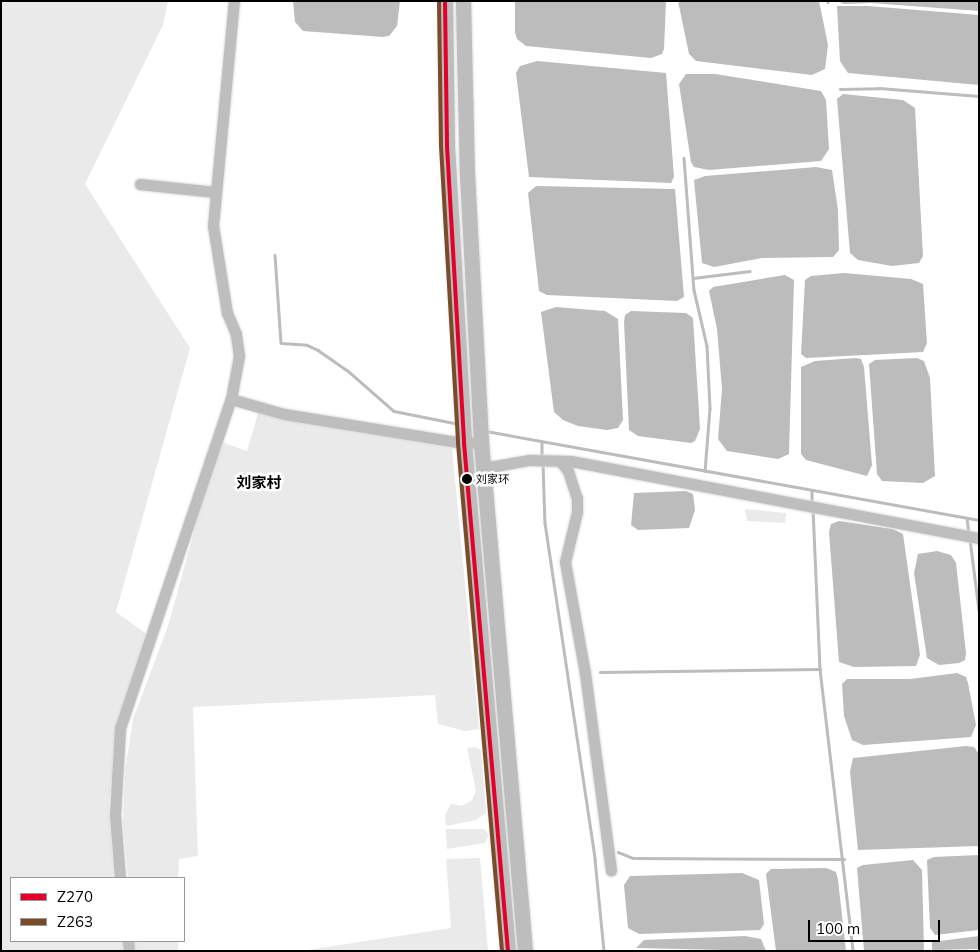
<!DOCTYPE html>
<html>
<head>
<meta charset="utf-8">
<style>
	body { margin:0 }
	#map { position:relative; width:980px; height:952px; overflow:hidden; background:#fff; font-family:Mulish,"Noto Sans SC",sans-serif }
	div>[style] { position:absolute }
	.green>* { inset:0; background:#eaeaea; transform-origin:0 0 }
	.water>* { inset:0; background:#bcbcbc }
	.stream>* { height:2.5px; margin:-1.25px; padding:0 1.25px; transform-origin:1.25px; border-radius:1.25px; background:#bcbcbc }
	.roads { filter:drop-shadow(0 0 1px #dbdbdb) drop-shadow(0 0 1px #dbdbdb) }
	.minor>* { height:11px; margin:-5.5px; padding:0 5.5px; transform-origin:5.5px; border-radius:5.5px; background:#bebebe }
	.major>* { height:15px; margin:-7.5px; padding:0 7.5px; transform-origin:7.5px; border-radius:7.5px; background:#bdbdbd }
	.bus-1>* { height:4px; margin:-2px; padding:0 2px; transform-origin:2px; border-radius:2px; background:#e4002b }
	.bus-2>* { height:4px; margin:-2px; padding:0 2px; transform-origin:2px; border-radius:2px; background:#7a4b2a }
	.dots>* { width:14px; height:14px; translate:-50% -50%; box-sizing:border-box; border:2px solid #fff; border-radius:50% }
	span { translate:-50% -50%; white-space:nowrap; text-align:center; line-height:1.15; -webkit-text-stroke:5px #fff; paint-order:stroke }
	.bus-label { font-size:11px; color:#000 }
	.left { translate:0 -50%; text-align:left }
	.quarter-label { font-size:15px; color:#000; font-weight:700 }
	.frame { position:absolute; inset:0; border:2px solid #000; pointer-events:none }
	.legend { position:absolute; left:10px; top:877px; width:175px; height:65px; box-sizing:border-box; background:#fff; border:1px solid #999; margin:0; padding:6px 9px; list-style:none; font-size:15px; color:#000 }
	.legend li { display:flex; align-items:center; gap:10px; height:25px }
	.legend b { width:25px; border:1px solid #999 }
	.scale { position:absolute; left:808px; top:920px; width:132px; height:22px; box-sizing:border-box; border:2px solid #000; border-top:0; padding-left:6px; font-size:15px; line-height:18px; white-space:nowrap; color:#000; -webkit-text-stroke:4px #fff; paint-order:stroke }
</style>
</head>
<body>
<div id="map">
	<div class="green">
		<div style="clip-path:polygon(1px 1px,168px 1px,163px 25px,85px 184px,190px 348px,116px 612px,148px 635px,119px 716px,109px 804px,114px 878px,11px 878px,11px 941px,124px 941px,126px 951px,1px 951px)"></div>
		<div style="clip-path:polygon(258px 413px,452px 448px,479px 729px,465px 731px,438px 724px,435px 695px,193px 707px,198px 856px,179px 859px,178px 878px,128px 878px,123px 823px,125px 771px,133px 719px,168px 626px,219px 441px,247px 451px)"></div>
		<div style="clip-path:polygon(745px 509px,786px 513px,785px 523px,747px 521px)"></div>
		<div style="clip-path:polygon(475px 747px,481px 750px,486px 813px,476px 820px,446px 826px,445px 815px,451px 804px,462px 806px,472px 800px,476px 791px,467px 748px)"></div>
		<div style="clip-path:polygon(446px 829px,484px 829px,489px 835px,485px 843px,447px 849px)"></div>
		<div style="clip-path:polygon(480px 858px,488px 951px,301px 951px,451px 928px,446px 859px)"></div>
		<div style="left:133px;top:941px;width:45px;height:10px"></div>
	</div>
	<div class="water">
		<div style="clip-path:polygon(293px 1px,400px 1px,397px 26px,389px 36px,383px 37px,303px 31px,295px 22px)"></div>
		<div style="clip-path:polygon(515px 1px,666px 1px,664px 49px,662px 54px,651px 58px,526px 46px,517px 39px,515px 32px)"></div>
		<div style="clip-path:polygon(678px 1px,819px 1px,828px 45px,825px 69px,812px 75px,696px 61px,689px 54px)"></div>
		<div style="clip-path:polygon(837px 1px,979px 1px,979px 11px,871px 3px,844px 4px)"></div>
		<div style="clip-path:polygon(837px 6px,868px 6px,979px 15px,979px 85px,848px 73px,840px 61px)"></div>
		<div style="clip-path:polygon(537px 61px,666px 73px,674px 177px,671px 183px,529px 177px,516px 73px,520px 66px)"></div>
		<div style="clip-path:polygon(686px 74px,715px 74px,821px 91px,826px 100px,829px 149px,821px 161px,709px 170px,694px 167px,691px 162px,679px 84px)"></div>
		<div style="clip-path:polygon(843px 94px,903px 100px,915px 108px,923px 256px,919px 263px,892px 266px,858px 260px,850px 253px,837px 99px)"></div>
		<div style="clip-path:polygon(816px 167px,832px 170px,838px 210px,839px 250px,833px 257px,762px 258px,714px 267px,702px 263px,694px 180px,705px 176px)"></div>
		<div style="clip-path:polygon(536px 186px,675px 189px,684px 297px,677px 301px,547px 295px,539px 291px,528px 193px)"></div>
		<div style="clip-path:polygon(844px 273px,911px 279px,923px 284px,927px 343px,923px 352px,806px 358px,801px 354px,805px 280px,811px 276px)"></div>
		<div style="clip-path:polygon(785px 275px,794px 280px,789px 454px,778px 459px,727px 451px,718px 439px,722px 389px,717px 329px,709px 291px,713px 287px)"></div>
		<div style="clip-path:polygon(556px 307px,605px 311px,618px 319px,623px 420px,618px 428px,607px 430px,578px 426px,563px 420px,554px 412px,541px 312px)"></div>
		<div style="clip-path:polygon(631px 311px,686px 313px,693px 318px,700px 429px,695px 441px,691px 443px,638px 436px,629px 430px,624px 322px,625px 315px)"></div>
		<div style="clip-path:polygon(856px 358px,861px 359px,864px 367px,872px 465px,867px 476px,806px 460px,801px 454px,801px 367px,815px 361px)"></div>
		<div style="clip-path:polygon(917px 358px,924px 361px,930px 378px,935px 476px,923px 483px,882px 481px,877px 474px,869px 364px,875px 360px)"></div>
		<div style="clip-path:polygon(686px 491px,693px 494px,695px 510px,689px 528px,638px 530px,631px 525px,634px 493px)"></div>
		<div style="clip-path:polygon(839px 521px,893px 529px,903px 534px,920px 655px,916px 666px,854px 667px,839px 662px,829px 532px,831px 524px)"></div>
		<div style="clip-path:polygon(937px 551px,951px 555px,956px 563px,966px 653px,965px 660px,959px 663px,939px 665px,927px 658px,914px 573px,918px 554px)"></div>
		<div style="clip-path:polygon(957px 673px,966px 677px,968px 683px,976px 725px,971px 737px,863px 745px,852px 740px,844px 716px,842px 684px,847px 679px,910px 679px)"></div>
		<div style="clip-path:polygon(966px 746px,974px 747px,979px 754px,979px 846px,858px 850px,850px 772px,853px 758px)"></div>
		<div style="clip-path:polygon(979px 855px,979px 930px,935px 935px,930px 928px,927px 860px,934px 857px)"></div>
		<div style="clip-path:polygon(913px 860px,922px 870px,924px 951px,864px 951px,857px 868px,863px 865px)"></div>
		<div style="clip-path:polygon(826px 868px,836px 872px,838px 880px,846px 951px,776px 951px,766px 874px,771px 869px)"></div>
		<div style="clip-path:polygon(742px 873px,759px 880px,764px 924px,760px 930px,639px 934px,628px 928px,624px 885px,630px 876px)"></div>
		<div style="clip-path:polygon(745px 936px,761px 939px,766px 951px,636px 948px,644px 940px)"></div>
		<div style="clip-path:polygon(979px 936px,979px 949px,932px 950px,932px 942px)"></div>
	</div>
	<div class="stream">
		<div style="left:828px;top:1px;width:1px;rotate:90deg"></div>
		<div style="left:840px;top:89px;width:39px;rotate:-1deg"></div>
		<div style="left:879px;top:88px;width:100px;rotate:4.6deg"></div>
		<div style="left:684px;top:158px;width:132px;rotate:85.7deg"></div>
		<div style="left:694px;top:290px;width:57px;rotate:76.9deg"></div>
		<div style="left:707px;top:346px;width:62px;rotate:87.2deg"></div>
		<div style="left:710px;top:408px;width:63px;rotate:94.5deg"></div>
		<div style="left:275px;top:255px;width:88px;rotate:86.1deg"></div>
		<div style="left:281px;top:343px;width:26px;rotate:4deg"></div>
		<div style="left:307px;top:345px;width:12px;rotate:24deg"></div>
		<div style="left:318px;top:350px;width:35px;rotate:35deg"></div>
		<div style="left:347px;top:370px;width:62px;rotate:41.1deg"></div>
		<div style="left:394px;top:411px;width:66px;rotate:11.3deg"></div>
		<div style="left:693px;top:278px;width:57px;rotate:-7deg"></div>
		<div style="left:486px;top:431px;width:501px;rotate:10.23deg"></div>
		<div style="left:542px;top:442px;width:14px;rotate:90deg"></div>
		<div style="left:543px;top:464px;width:59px;rotate:88.1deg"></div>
		<div style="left:545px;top:523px;width:340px;rotate:81.5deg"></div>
		<div style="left:595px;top:859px;width:92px;rotate:84.4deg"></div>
		<div style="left:812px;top:490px;width:14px;rotate:90deg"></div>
		<div style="left:813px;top:509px;width:160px;rotate:87.5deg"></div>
		<div style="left:820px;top:669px;width:284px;rotate:83.3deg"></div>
		<div style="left:967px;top:518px;width:16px;rotate:83deg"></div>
		<div style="left:970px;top:539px;width:72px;rotate:82.8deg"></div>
		<div style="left:600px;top:672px;width:220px;rotate:-0.8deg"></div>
		<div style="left:618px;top:852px;width:16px;rotate:22deg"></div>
		<div style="left:633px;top:858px;width:211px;rotate:0.3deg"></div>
	</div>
	<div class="roads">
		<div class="minor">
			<div style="left:140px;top:184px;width:75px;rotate:6.1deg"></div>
			<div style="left:231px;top:399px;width:55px;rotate:15.8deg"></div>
			<div style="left:284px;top:414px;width:182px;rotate:9.2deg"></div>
			<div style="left:464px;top:443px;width:17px;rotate:-3deg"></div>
			<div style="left:560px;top:461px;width:13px;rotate:51deg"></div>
			<div style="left:568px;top:471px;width:28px;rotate:72deg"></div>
			<div style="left:577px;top:498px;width:14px;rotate:90deg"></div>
			<div style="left:577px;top:512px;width:51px;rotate:103.5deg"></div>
			<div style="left:565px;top:562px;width:113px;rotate:79.8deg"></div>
			<div style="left:585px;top:673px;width:199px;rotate:82.5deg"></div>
			<div style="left:484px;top:468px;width:46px;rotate:-10.1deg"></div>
			<div style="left:529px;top:460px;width:42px;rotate:1.4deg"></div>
			<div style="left:571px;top:461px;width:415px;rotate:10.7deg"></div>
			<div style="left:120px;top:878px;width:63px;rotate:-94.5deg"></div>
			<div style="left:115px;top:815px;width:87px;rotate:-86.7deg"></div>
			<div style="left:120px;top:728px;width:347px;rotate:-71.4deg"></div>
			<div style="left:231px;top:399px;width:44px;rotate:-79.5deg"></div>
			<div style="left:239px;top:356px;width:22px;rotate:-98deg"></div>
			<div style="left:236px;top:334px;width:23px;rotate:-113deg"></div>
			<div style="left:227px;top:313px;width:88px;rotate:-99.1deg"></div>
			<div style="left:213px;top:226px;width:226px;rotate:-84.7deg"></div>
			<div style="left:128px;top:941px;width:10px;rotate:84deg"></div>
		</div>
		<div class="major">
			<div style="left:445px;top:1px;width:145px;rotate:89.2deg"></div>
			<div style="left:447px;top:146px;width:297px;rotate:86.7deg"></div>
			<div style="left:464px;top:443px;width:510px;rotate:85.05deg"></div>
			<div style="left:463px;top:1px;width:173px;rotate:88.7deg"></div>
			<div style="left:467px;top:174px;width:268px;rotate:87deg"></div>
			<div style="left:481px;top:442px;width:511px;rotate:85.06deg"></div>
		</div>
	</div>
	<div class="bus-1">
		<div style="left:445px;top:1px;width:145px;rotate:89.2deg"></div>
		<div style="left:447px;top:146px;width:297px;rotate:86.7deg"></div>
		<div style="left:464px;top:443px;width:510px;rotate:85.05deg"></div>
	</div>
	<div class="bus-2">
		<div style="left:439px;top:1px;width:145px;rotate:89.2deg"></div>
		<div style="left:441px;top:146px;width:297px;rotate:86.7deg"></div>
		<div style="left:458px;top:443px;width:510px;rotate:85.05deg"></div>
	</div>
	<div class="dots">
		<div style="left:467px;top:479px;background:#000"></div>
	</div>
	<div class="bus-label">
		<span class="left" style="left:476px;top:479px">刘家环</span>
	</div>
	<div class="quarter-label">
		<span style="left:259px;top:483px">刘家村</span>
	</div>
	<div class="frame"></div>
	<ul class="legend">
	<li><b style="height:6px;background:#e4002b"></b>Z270</li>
	<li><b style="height:6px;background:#7a4b2a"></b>Z263</li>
	</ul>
	<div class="scale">100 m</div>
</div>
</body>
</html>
